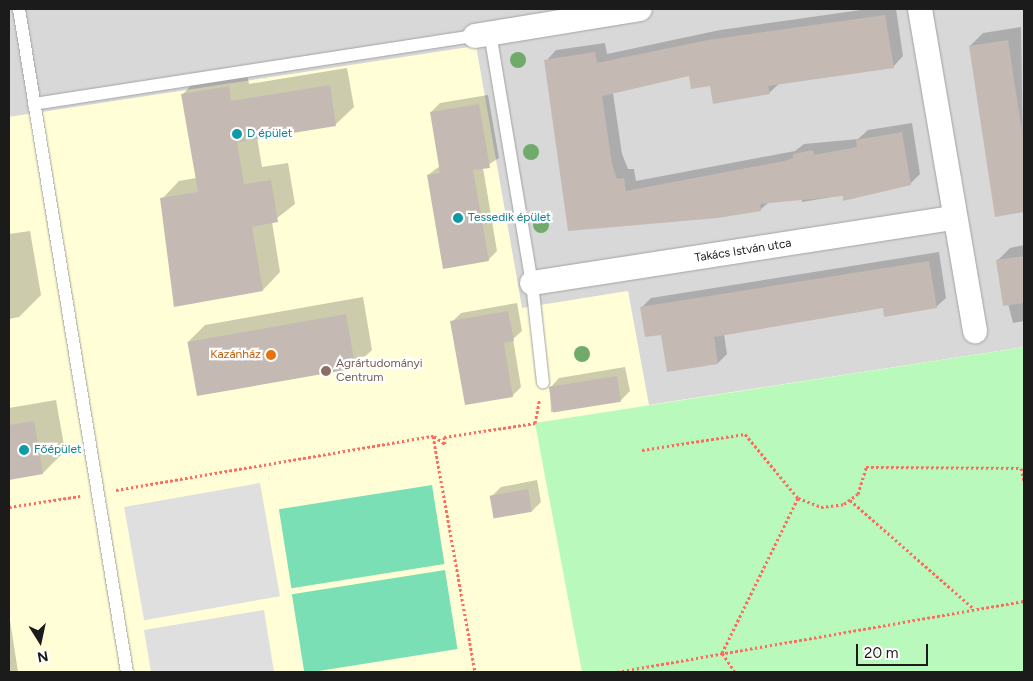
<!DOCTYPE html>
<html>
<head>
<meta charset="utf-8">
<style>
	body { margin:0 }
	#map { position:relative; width:1033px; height:681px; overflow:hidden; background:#ede8e0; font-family:Figtree,sans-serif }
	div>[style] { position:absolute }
	.residential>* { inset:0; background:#d9d8d8 }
	.education>* { inset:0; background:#fffed6 }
	.park>* { inset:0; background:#b9fabc }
	.pitch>* { inset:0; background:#7bdfb5; transform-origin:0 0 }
	.parking>* { inset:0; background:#dfdfdf; transform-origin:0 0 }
	.shadow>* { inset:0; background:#0003 }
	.building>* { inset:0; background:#c4bab3; transform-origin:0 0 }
	.path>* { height:3px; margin-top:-1.5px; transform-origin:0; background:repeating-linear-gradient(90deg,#fd6b61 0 2.5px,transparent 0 5px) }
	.roads { filter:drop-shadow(0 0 1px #a2a2a2) drop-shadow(0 0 1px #a2a2a2) }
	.lane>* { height:12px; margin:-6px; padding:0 6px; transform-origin:6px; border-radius:6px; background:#fff }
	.street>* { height:24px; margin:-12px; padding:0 12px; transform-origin:12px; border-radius:12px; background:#fff }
	.trees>* { width:16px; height:16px; margin:-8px; border-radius:50%; background:#70ab6c }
	.dots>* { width:14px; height:14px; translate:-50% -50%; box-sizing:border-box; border:2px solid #fff; border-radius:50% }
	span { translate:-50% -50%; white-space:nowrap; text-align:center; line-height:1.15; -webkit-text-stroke:4.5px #fff; paint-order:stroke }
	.culture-label { font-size:12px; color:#0d838f }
	.left { translate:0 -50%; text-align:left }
	.street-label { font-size:12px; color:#1b1b1b }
	.food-label { font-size:12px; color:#c56008 }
	.right { translate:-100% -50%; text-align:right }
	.education-label { font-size:12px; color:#785e54 }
	.frame { position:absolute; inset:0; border:10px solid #1b1b1b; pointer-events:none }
	.north { position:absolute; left:15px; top:616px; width:50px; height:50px; -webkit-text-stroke:4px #fff; paint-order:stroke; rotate:170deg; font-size:14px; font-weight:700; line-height:20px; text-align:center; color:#1b1b1b }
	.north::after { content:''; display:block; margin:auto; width:18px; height:22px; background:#1b1b1b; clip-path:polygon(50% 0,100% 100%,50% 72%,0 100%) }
	.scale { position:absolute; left:856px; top:644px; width:72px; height:22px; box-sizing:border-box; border:2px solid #1b1b1b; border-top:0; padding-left:6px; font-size:15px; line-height:18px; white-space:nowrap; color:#1b1b1b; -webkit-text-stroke:4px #fff; paint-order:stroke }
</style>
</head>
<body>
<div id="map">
	<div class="residential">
		<div style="clip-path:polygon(9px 9px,1024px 9px,1024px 347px,648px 405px,628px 291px,522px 308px,476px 46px,9px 117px)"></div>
	</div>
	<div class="education">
		<div style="clip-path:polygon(476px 46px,522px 308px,628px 291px,649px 405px,1024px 347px,1024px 672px,9px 672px,9px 117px)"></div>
	</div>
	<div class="park">
		<div style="clip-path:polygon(1024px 347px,1024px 672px,582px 672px,535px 423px)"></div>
	</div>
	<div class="pitch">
		<div style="left:432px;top:485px;width:80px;height:155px;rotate:81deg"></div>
		<div style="left:445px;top:570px;width:80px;height:155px;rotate:81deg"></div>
	</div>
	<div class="parking">
		<div style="left:260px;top:483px;width:115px;height:138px;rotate:80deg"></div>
		<div style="clip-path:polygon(264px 610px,274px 672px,151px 672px,144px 630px)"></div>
	</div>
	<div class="shadow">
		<div style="clip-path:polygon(868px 9px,896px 9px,903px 56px,893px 67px,780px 83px,769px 93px,711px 85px,690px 75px,613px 93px,622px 154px,628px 169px,634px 169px,636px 181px,795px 151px,804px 144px,858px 139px,868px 130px,912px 123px,920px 174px,910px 184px,802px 202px,801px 197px,769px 202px,760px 210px,569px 230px,546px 61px,556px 50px,605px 43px,607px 54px,720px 30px)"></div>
		<div style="clip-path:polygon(1021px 27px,1024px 211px,996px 216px,970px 46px,983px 33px)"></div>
		<div style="clip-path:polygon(347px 68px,354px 107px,336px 124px,257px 137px,262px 167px,288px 163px,295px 204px,272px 222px,280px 272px,263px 290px,162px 199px,179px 181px,196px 178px,183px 94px,200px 76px,246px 69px,249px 84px)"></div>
		<div style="clip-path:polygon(488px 95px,499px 158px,483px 168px,497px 251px,488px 260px,428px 175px,440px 166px,431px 112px,440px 103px)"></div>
		<div style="clip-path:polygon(30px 231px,41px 295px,19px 317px,9px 319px,9px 234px)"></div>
		<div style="clip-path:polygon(1024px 245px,1024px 321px,1013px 323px,997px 261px,1010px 248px)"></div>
		<div style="clip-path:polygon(939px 252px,946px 298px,936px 307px,884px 307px,724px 334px,727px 354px,718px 363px,662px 333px,642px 307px,651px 298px)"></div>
		<div style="clip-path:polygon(363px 297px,372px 350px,355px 366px,188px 342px,205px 325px)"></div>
		<div style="clip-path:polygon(517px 303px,522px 331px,513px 339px,521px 387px,512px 396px,452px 322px,461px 313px)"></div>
		<div style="clip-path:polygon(625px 367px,630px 391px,621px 400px,551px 412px,550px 388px,559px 378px)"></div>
		<div style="clip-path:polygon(56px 400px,65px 451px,43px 473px,9px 479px,9px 408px)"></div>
		<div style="clip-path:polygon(537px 480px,541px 502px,532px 511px,492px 496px,501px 487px)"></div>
		<div style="clip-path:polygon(9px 614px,18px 672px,9px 672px)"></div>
	</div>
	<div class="building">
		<div style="clip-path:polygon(885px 15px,894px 68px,768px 86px,770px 94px,713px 104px,710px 86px,691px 89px,689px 76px,602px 96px,612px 164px,617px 179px,624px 178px,626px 191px,784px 161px,793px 158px,793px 154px,813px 150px,814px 155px,857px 147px,856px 140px,902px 132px,911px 185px,843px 201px,843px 196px,760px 204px,761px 211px,718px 218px,568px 231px,544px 60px,595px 52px,597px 63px,708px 40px)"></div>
		<div style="clip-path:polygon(1008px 40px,1024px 145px,1024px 212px,995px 217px,969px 46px)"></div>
		<div style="clip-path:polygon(330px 85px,336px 126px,237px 142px,244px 184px,271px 180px,278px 222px,252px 227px,263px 291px,174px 307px,160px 198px,198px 192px,181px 94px,229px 86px,231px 101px)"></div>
		<div style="clip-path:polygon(479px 104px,490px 168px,473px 170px,489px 261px,443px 269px,427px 175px,440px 173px,430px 112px)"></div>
		<div style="clip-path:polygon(1024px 256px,1024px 303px,1003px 306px,996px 260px)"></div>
		<div style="clip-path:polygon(929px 261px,937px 308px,884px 317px,883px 308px,714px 337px,718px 364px,667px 372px,661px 335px,645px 337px,640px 307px)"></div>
		<div style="clip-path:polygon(508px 311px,514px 341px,504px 343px,513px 397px,465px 405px,450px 321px)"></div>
		<div style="left:346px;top:314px;width:55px;height:161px;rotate:80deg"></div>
		<div style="left:617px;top:376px;width:26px;height:69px;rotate:81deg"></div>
		<div style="clip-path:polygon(34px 421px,43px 474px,9px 480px,9px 425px)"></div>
		<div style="left:528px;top:489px;width:23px;height:39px;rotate:80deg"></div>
	</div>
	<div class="path">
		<div style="left:434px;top:436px;width:14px;rotate:36deg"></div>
		<div style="left:445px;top:444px;width:7px;rotate:-98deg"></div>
		<div style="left:444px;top:437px;width:92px;rotate:-8.7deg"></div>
		<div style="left:535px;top:423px;width:25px;rotate:-79deg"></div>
		<div style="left:642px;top:450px;width:104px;rotate:-8.8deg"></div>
		<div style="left:745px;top:434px;width:83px;rotate:50.4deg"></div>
		<div style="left:116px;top:490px;width:322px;rotate:-9.7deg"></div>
		<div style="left:433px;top:436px;width:240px;rotate:79.9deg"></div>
		<div style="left:850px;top:500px;width:165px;rotate:41.3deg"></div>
		<div style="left:9px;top:507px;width:72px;rotate:-8.8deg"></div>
		<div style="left:617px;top:672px;width:413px;rotate:-9.9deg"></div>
		<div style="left:735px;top:672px;width:23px;rotate:-124deg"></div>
		<div style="left:722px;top:653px;width:173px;rotate:-63.9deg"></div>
		<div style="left:798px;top:498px;width:25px;rotate:21deg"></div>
		<div style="left:821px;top:507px;width:23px;rotate:-7deg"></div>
		<div style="left:844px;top:504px;width:17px;rotate:-36deg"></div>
		<div style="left:858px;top:494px;width:28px;rotate:-73deg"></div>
		<div style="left:866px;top:467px;width:155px;rotate:0.4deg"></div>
		<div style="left:1021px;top:468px;width:13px;rotate:77deg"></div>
	</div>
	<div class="roads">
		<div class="lane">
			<div style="left:19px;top:9px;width:672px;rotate:80.75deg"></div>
			<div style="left:490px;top:33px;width:254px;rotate:80.5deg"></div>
			<div style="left:532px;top:283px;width:100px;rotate:83.7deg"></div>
			<div style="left:34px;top:104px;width:446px;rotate:-8.8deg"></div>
		</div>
		<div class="street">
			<div style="left:920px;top:9px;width:327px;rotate:80.3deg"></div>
			<div style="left:475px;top:36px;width:167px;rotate:-9.3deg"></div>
			<div style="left:532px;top:283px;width:427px;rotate:-8.8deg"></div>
		</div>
	</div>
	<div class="trees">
		<div style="left:518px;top:60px"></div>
		<div style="left:531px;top:152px"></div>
		<div style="left:541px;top:225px"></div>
		<div style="left:582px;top:354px"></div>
	</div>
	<div class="dots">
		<div style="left:237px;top:134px;background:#0f9aa8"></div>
		<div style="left:458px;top:218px;background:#0f9aa8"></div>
		<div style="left:271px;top:355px;background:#e8710a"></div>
		<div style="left:326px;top:371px;background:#8d6e63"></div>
		<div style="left:24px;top:450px;background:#0f9aa8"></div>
	</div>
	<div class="culture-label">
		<span class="left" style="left:247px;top:134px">D épület</span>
		<span class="left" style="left:468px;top:218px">Tessedik épület</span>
		<span class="left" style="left:34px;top:450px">Főépület</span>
	</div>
	<div class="street-label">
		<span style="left:743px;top:251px;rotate:-9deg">Takács István utca</span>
	</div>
	<div class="food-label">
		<span class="right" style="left:261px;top:355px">Kazánház</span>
	</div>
	<div class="education-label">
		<span class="left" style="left:336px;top:371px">Agrártudományi<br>Centrum</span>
	</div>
	<div class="frame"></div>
	<div class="north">N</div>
	<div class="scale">20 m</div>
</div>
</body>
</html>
